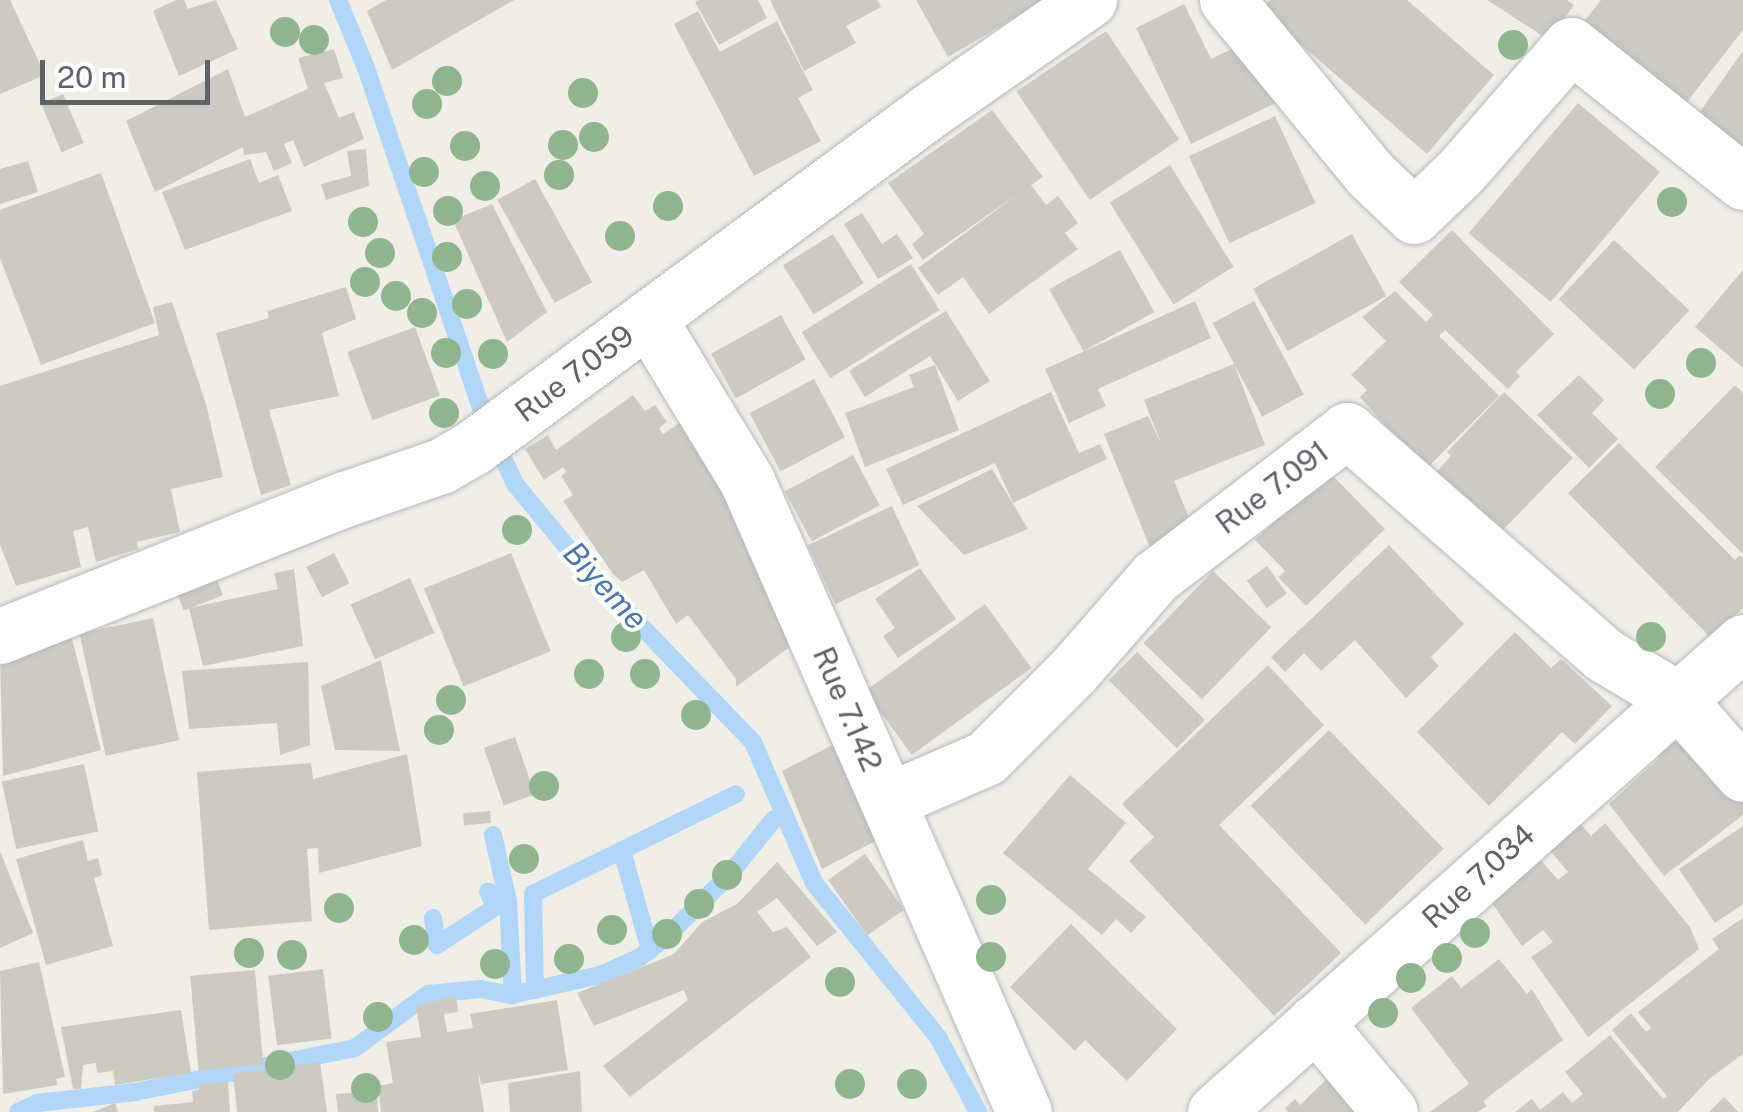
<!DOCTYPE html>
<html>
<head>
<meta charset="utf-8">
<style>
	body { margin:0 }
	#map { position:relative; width:1743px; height:1112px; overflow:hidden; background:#f0eee8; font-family:"Public Sans",sans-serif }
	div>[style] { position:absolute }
	.stream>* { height:18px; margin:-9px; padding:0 9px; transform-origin:9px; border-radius:9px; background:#b1d5f7 }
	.building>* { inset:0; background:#cbc9c4; transform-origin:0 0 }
	.roads { filter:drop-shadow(0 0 2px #b5b7bb) drop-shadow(0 0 2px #b5b7bb) }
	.minor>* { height:55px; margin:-27.5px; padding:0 27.5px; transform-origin:27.5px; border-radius:27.5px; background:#fff }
	.trees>* { width:30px; height:30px; margin:-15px; border-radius:50%; background:#8fb48f }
	span { translate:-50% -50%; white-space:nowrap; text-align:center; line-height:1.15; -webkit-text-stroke:8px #fff; paint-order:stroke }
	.street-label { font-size:30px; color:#5f6266 }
	.water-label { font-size:32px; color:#4e76a8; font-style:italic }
	.scale { position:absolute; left:40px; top:60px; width:170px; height:45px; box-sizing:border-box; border:5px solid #5f6266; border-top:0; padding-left:12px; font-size:30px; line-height:35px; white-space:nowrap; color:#5f6266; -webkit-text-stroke:8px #fff; paint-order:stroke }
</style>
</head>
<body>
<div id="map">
	<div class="stream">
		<div style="left:338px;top:0;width:74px;rotate:67.6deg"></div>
		<div style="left:366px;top:68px;width:365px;rotate:71.3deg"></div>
		<div style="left:483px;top:414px;width:77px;rotate:65.4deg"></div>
		<div style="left:515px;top:484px;width:105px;rotate:50.4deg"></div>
		<div style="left:582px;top:565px;width:246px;rotate:46deg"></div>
		<div style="left:753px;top:742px;width:154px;rotate:66.6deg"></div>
		<div style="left:814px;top:883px;width:198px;rotate:51.2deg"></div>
		<div style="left:938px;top:1037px;width:85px;rotate:61.9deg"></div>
		<div style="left:493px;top:835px;width:68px;rotate:77.2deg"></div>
		<div style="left:508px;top:901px;width:94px;rotate:87deg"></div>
		<div style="left:622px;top:851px;width:103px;rotate:74.2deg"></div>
		<div style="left:433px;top:918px;width:27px;rotate:82deg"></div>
		<div style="left:437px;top:945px;width:69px;rotate:-33.2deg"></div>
		<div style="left:495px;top:907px;width:17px;rotate:-114deg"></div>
		<div style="left:535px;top:990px;width:96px;rotate:-91.2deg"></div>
		<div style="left:533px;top:894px;width:226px;rotate:-26.2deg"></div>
		<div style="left:18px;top:1112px;width:21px;rotate:-25deg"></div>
		<div style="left:37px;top:1103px;width:99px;rotate:-6.4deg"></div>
		<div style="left:135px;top:1092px;width:224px;rotate:-11.3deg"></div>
		<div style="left:355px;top:1048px;width:91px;rotate:-36.5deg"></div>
		<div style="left:428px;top:994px;width:53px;rotate:-5.4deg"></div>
		<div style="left:481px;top:989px;width:31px;rotate:11deg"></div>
		<div style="left:511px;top:995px;width:91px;rotate:-12.7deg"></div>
		<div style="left:600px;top:975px;width:43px;rotate:-23.6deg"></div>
		<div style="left:639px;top:958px;width:34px;rotate:-38deg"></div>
		<div style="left:666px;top:937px;width:87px;rotate:-44.5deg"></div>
		<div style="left:728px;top:876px;width:73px;rotate:-51.1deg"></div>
	</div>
	<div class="building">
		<div style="clip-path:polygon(0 0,10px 0,45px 75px,0 94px)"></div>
		<div style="clip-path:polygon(176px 0,184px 0,188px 9px,216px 0,238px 49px,179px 76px,153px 11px)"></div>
		<div style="clip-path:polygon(386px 0,514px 0,392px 70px,367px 11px)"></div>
		<div style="clip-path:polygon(699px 0,758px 0,767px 18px,719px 45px,695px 2px)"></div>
		<div style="clip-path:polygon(770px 0,877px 0,881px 7px,846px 26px,856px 43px,804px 71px)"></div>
		<div style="clip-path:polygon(916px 0,1045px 0,948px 57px)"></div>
		<div style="clip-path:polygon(1270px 0,1407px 0,1494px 75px,1427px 154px,1261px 10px)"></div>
		<div style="clip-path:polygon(1487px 0,1567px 0,1574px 5px,1549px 40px)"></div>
		<div style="clip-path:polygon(1601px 0,1743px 0,1743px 30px,1679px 112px,1576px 32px)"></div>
		<div style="clip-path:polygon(1184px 4px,1211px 59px,1252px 39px,1282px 100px,1191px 144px,1136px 28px)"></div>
		<div style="clip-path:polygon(698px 11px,720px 52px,777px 21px,813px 90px,798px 98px,821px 141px,754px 176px,674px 24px)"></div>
		<div style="left:1106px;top:31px;width:131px;height:108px;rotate:56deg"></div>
		<div style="clip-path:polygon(334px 49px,343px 78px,324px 83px,339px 118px,354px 112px,364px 139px,304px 167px,293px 140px,284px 144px,292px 163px,274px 171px,266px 152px,244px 155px,243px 147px,155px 192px,126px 121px,228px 69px,245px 117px,308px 89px,298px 58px)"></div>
		<div style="clip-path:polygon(1743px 51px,1743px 166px,1689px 127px)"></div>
		<div style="left:63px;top:94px;width:53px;height:24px;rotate:67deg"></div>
		<div style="left:1578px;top:103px;width:107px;height:170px;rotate:40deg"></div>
		<div style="clip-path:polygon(992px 110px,1043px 177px,1031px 185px,1046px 205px,1058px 196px,1078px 223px,1065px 233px,1078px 249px,989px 314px,963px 277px,938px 295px,918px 268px,1018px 194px,923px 260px,912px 244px,924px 234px,888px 183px)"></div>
		<div style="left:1275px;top:116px;width:96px;height:95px;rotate:65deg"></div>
		<div style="clip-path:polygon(366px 149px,369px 186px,326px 200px,321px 184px,351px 176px,347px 151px)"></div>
		<div style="clip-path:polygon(250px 159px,259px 183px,278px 175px,292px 211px,185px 250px,162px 192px)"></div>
		<div style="clip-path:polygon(28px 161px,38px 192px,0 204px,0 169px)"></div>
		<div style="left:1170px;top:165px;width:120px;height:71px;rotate:58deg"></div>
		<div style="clip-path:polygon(101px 173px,155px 323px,41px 365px,0 258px,0 210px)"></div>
		<div style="left:535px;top:179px;width:118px;height:43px;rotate:61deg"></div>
		<div style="clip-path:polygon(492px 204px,547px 312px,507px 342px,453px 220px)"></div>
		<div style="clip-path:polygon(862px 213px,882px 244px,897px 234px,913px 258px,878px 279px,844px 224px)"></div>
		<div style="clip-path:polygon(1452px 230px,1554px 334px,1516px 372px,1520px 376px,1508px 389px,1445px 330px,1439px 336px,1499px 396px,1425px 470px,1360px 397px,1367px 390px,1351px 375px,1386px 341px,1362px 317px,1395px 291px,1426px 322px,1433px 315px,1399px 282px)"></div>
		<div style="left:833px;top:234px;width:58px;height:59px;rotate:58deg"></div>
		<div style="left:1352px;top:234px;width:71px;height:113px;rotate:61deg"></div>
		<div style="left:1614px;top:240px;width:103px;height:81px;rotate:43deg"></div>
		<div style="left:1120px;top:250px;width:71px;height:81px;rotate:61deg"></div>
		<div style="left:911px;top:264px;width:54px;height:129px;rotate:58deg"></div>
		<div style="clip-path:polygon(1743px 270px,1743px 368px,1695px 327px)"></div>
		<div style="clip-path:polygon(346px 287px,356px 319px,322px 333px,339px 396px,269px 410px,291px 485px,261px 495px,216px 333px,269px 318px,267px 311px)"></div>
		<div style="clip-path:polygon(1195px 301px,1211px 338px,1098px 389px,1106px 406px,1069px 423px,1045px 369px)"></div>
		<div style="left:1254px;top:301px;width:106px;height:47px;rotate:62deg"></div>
		<div style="clip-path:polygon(172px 302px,206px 404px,223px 477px,171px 489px,180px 532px,137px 542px,138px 549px,96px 562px,88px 527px,73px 531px,81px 567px,16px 586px,0 545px,0 386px,159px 335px,153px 307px)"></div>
		<div style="clip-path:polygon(946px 311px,990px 381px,958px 401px,930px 356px,865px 397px,849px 371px)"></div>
		<div style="left:781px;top:315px;width:51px;height:80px;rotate:61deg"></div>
		<div style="left:415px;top:327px;width:73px;height:72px;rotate:70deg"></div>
		<div style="clip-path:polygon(1234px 364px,1265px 445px,1174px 481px,1197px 537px,1153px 555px,1104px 434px,1148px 416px,1162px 446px,1144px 400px)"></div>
		<div style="clip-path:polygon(935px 365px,959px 430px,865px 467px,845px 413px,914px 387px,909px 375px)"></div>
		<div style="clip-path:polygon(1579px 375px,1604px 400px,1592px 413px,1618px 439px,1589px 468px,1537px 415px)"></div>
		<div style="left:814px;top:379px;width:66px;height:73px;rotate:62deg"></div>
		<div style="clip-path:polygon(1735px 385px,1743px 393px,1743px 554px,1655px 467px)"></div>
		<div style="clip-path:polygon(1051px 392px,1079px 453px,1100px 444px,1107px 459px,1013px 503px,995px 463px,903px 505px,886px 469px)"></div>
		<div style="clip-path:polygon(1504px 392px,1573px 458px,1494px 539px,1431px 478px,1451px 456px,1447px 452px)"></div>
		<div style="clip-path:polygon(633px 395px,645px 411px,655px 405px,667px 422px,659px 428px,663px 434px,690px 416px,803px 637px,736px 687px,736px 679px,688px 615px,676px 624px,644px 570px,622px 582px,613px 574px,563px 501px,573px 495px,561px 476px,566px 472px,563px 467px,544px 480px,525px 449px,548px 435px,556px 450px)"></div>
		<div style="clip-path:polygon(1619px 443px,1735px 560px,1740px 555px,1743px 558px,1743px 608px,1711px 638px,1568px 493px)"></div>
		<div style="left:853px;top:455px;width:57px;height:77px;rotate:62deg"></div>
		<div style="clip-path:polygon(992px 469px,1028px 529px,964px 555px,917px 506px)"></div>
		<div style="clip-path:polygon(1328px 471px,1385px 529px,1306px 606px,1278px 577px,1285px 571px,1255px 540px)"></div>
		<div style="left:892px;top:506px;width:65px;height:93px;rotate:65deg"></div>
		<div style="clip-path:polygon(1389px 545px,1464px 624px,1431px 657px,1439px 666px,1406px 698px,1355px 640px,1321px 671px,1304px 653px,1285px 672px,1271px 657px)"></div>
		<div style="left:334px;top:553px;width:34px;height:31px;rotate:63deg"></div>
		<div style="left:511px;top:553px;width:106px;height:94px;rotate:68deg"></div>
		<div style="left:1267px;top:566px;width:34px;height:25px;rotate:54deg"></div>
		<div style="clip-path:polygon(920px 568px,956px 619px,898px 658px,883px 636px,895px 628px,875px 599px)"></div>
		<div style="clip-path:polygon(294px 569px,303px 646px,203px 666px,189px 608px,278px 589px,274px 573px)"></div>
		<div style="left:1213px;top:571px;width:81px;height:100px;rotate:44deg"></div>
		<div style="left:214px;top:572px;width:25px;height:42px;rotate:69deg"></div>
		<div style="left:410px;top:578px;width:60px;height:65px;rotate:66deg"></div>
		<div style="left:985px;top:604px;width:79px;height:148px;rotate:54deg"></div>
		<div style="left:153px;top:618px;width:125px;height:75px;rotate:78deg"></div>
		<div style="clip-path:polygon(1515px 632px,1551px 668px,1561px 659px,1612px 706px,1575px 744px,1562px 732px,1489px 806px,1417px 732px)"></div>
		<div style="clip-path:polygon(71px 635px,101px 750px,3px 776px,0 654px)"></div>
		<div style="left:1137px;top:652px;width:96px;height:40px;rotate:45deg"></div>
		<div style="clip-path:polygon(381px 660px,400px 751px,335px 750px,321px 686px)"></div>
		<div style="clip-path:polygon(308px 662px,310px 745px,280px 755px,277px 723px,189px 729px,182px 671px)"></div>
		<div style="clip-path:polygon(1268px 665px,1324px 725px,1219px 825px,1341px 953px,1274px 1016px,1129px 861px,1154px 837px,1122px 804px)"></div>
		<div style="left:1329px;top:730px;width:165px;height:109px;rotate:46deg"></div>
		<div style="clip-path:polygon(1689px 732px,1743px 800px,1743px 815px,1664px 876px,1609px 804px,1659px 758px,1652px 749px,1668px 736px,1676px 743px)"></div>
		<div style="left:515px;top:737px;width:61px;height:33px;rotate:71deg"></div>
		<div style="clip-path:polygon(836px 743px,885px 836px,822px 869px,782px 771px)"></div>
		<div style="clip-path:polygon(407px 754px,422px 846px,319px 873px,318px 848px,307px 849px,312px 921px,209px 930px,197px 772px,311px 763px,313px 779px)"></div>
		<div style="left:84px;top:764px;width:69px;height:84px;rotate:78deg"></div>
		<div style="clip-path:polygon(1070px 775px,1126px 823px,1088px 869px,1146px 917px,1131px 933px,1116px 919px,1102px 935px,1003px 853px)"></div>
		<div style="left:490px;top:811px;width:12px;height:27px;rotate:85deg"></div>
		<div style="clip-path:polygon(1571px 813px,1591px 836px,1605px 823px,1690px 927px,1699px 949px,1588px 1037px,1531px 957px,1553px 942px,1543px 930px,1522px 946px,1487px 896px,1533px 851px,1558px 880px,1568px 872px,1542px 841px)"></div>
		<div style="clip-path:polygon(1743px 826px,1743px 904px,1715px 923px,1679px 869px)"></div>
		<div style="clip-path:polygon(83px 840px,88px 861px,98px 858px,102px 875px,94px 878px,113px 946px,46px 965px,16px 859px)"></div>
		<div style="clip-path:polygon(0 851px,33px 933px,0 948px)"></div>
		<div style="left:865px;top:854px;width:68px;height:45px;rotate:55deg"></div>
		<div style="clip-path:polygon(777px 862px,837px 932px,817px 946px,777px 898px,757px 912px,773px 932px,787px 927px,811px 957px,630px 1097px,603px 1066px,688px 1000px,684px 990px,594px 1026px,577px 993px,674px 954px,702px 922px,737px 904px)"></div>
		<div style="clip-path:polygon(1743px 918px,1743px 1054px,1709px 1079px,1678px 1112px,1515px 1112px,1532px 1099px,1540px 1110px,1563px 1092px,1572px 1103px,1583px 1094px,1565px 1072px,1610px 1035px,1663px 1099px,1667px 1096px,1612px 1030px,1631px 1013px,1646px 1032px,1651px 1028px,1638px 1012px,1719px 949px,1712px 939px)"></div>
		<div style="clip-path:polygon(1071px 924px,1177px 1029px,1127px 1081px,1085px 1040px,1075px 1051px,1010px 987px)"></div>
		<div style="clip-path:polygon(1499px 959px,1527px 994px,1532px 989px,1563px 1040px,1483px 1101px,1487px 1106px,1478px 1112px,1430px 1112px,1469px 1084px,1411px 1008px,1452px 976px,1461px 988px)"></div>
		<div style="clip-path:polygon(39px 962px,65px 1077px,56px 1079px,58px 1085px,3px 1094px,0 971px)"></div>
		<div style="left:323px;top:969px;width:70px;height:55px;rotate:83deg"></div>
		<div style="left:255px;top:970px;width:95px;height:65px;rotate:85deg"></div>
		<div style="clip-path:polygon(456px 996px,458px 1012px,444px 1014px,447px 1032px,473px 1028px,470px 1014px,557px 1000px,568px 1070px,481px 1084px,477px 1067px,484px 1112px,381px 1112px,378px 1086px,393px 1083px,386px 1042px,421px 1037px,416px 1006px)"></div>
		<div style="clip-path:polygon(181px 1010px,191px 1073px,115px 1085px,113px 1071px,97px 1073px,96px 1063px,83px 1065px,81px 1089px,73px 1089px,61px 1027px)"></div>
		<div style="clip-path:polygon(320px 1062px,327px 1112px,237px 1112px,233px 1074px)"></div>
		<div style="clip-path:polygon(580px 1071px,582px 1112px,510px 1112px,508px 1083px)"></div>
		<div style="clip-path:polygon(1327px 1079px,1358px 1112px,1288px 1112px,1285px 1108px,1295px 1099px,1300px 1105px)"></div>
		<div style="clip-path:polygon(228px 1081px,230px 1112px,154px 1112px,154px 1106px,193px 1102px,192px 1091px,199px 1090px,198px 1085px)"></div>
		<div style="clip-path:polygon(377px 1091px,378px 1112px,338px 1112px,336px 1094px)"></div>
		<div style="clip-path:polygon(1724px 1097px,1738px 1112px,1709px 1112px)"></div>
		<div style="clip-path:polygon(115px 1103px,118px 1112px,93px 1112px)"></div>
	</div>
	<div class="roads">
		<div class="minor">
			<div style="left:1227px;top:0;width:227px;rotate:50.6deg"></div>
			<div style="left:1371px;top:175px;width:59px;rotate:43.6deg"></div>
			<div style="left:1414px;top:216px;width:65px;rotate:-43.8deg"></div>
			<div style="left:1461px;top:171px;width:167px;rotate:-48.9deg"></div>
			<div style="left:1571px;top:45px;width:220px;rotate:38.5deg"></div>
			<div style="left:648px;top:318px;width:191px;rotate:58.7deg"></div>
			<div style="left:747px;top:481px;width:689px;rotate:66.3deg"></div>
			<div style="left:0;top:636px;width:371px;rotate:-21.7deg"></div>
			<div style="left:345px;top:499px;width:102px;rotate:-19deg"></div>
			<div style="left:441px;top:466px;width:39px;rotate:-30deg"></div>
			<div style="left:475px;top:446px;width:564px;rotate:-36.42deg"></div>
			<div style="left:929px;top:111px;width:195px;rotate:-34.8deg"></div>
			<div style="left:889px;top:800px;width:106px;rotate:-23.4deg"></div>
			<div style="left:986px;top:758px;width:123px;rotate:-45deg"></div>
			<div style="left:1073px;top:671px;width:125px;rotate:-48.9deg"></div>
			<div style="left:1155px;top:577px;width:242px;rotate:-37.4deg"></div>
			<div style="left:1347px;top:430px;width:342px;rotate:41.2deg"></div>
			<div style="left:1604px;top:655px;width:84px;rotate:30.8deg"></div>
			<div style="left:1676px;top:698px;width:101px;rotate:48.6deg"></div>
			<div style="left:1315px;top:1022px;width:117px;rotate:50.2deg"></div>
			<div style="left:1215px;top:1112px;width:707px;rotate:-41.67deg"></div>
		</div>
	</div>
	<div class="trees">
		<div style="left:285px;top:32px"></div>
		<div style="left:314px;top:40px"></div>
		<div style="left:1513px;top:45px"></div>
		<div style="left:447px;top:81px"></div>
		<div style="left:583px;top:93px"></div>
		<div style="left:427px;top:104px"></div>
		<div style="left:594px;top:137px"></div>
		<div style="left:563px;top:145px"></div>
		<div style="left:465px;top:146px"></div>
		<div style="left:424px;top:172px"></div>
		<div style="left:559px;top:175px"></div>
		<div style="left:485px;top:186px"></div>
		<div style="left:1672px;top:202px"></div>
		<div style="left:668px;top:206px"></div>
		<div style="left:448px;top:211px"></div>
		<div style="left:363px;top:222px"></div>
		<div style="left:620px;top:236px"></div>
		<div style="left:380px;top:253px"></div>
		<div style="left:447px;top:257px"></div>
		<div style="left:365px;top:282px"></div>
		<div style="left:396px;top:296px"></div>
		<div style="left:467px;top:304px"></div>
		<div style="left:422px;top:313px"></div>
		<div style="left:446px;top:353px"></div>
		<div style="left:493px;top:354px"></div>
		<div style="left:1701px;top:363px"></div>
		<div style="left:1660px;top:394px"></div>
		<div style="left:444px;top:413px"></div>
		<div style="left:517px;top:530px"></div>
		<div style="left:626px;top:637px"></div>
		<div style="left:1651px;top:637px"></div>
		<div style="left:589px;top:674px"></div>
		<div style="left:645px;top:674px"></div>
		<div style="left:451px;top:700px"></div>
		<div style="left:696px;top:715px"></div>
		<div style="left:439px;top:730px"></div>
		<div style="left:544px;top:786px"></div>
		<div style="left:524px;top:859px"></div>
		<div style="left:727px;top:875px"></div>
		<div style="left:991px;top:900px"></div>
		<div style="left:699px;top:904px"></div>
		<div style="left:339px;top:908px"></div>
		<div style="left:612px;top:930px"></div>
		<div style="left:1475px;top:933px"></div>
		<div style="left:667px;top:934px"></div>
		<div style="left:414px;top:940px"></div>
		<div style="left:249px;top:953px"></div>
		<div style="left:292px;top:955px"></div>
		<div style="left:991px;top:957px"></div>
		<div style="left:1447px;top:958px"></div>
		<div style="left:569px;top:959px"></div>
		<div style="left:495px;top:964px"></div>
		<div style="left:1411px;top:978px"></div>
		<div style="left:840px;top:982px"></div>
		<div style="left:1383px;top:1013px"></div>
		<div style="left:378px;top:1017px"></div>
		<div style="left:280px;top:1065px"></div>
		<div style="left:850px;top:1084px"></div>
		<div style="left:912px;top:1084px"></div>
		<div style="left:366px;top:1088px"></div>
	</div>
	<div class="street-label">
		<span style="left:574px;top:373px;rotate:-37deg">Rue 7.059</span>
		<span style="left:1272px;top:487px;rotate:-37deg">Rue 7.091</span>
		<span style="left:848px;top:709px;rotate:67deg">Rue 7.142</span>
		<span style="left:1478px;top:876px;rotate:-42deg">Rue 7.034</span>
	</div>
	<div class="water-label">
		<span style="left:605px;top:586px;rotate:47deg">Biyeme</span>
	</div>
	<div class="scale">20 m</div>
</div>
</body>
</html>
